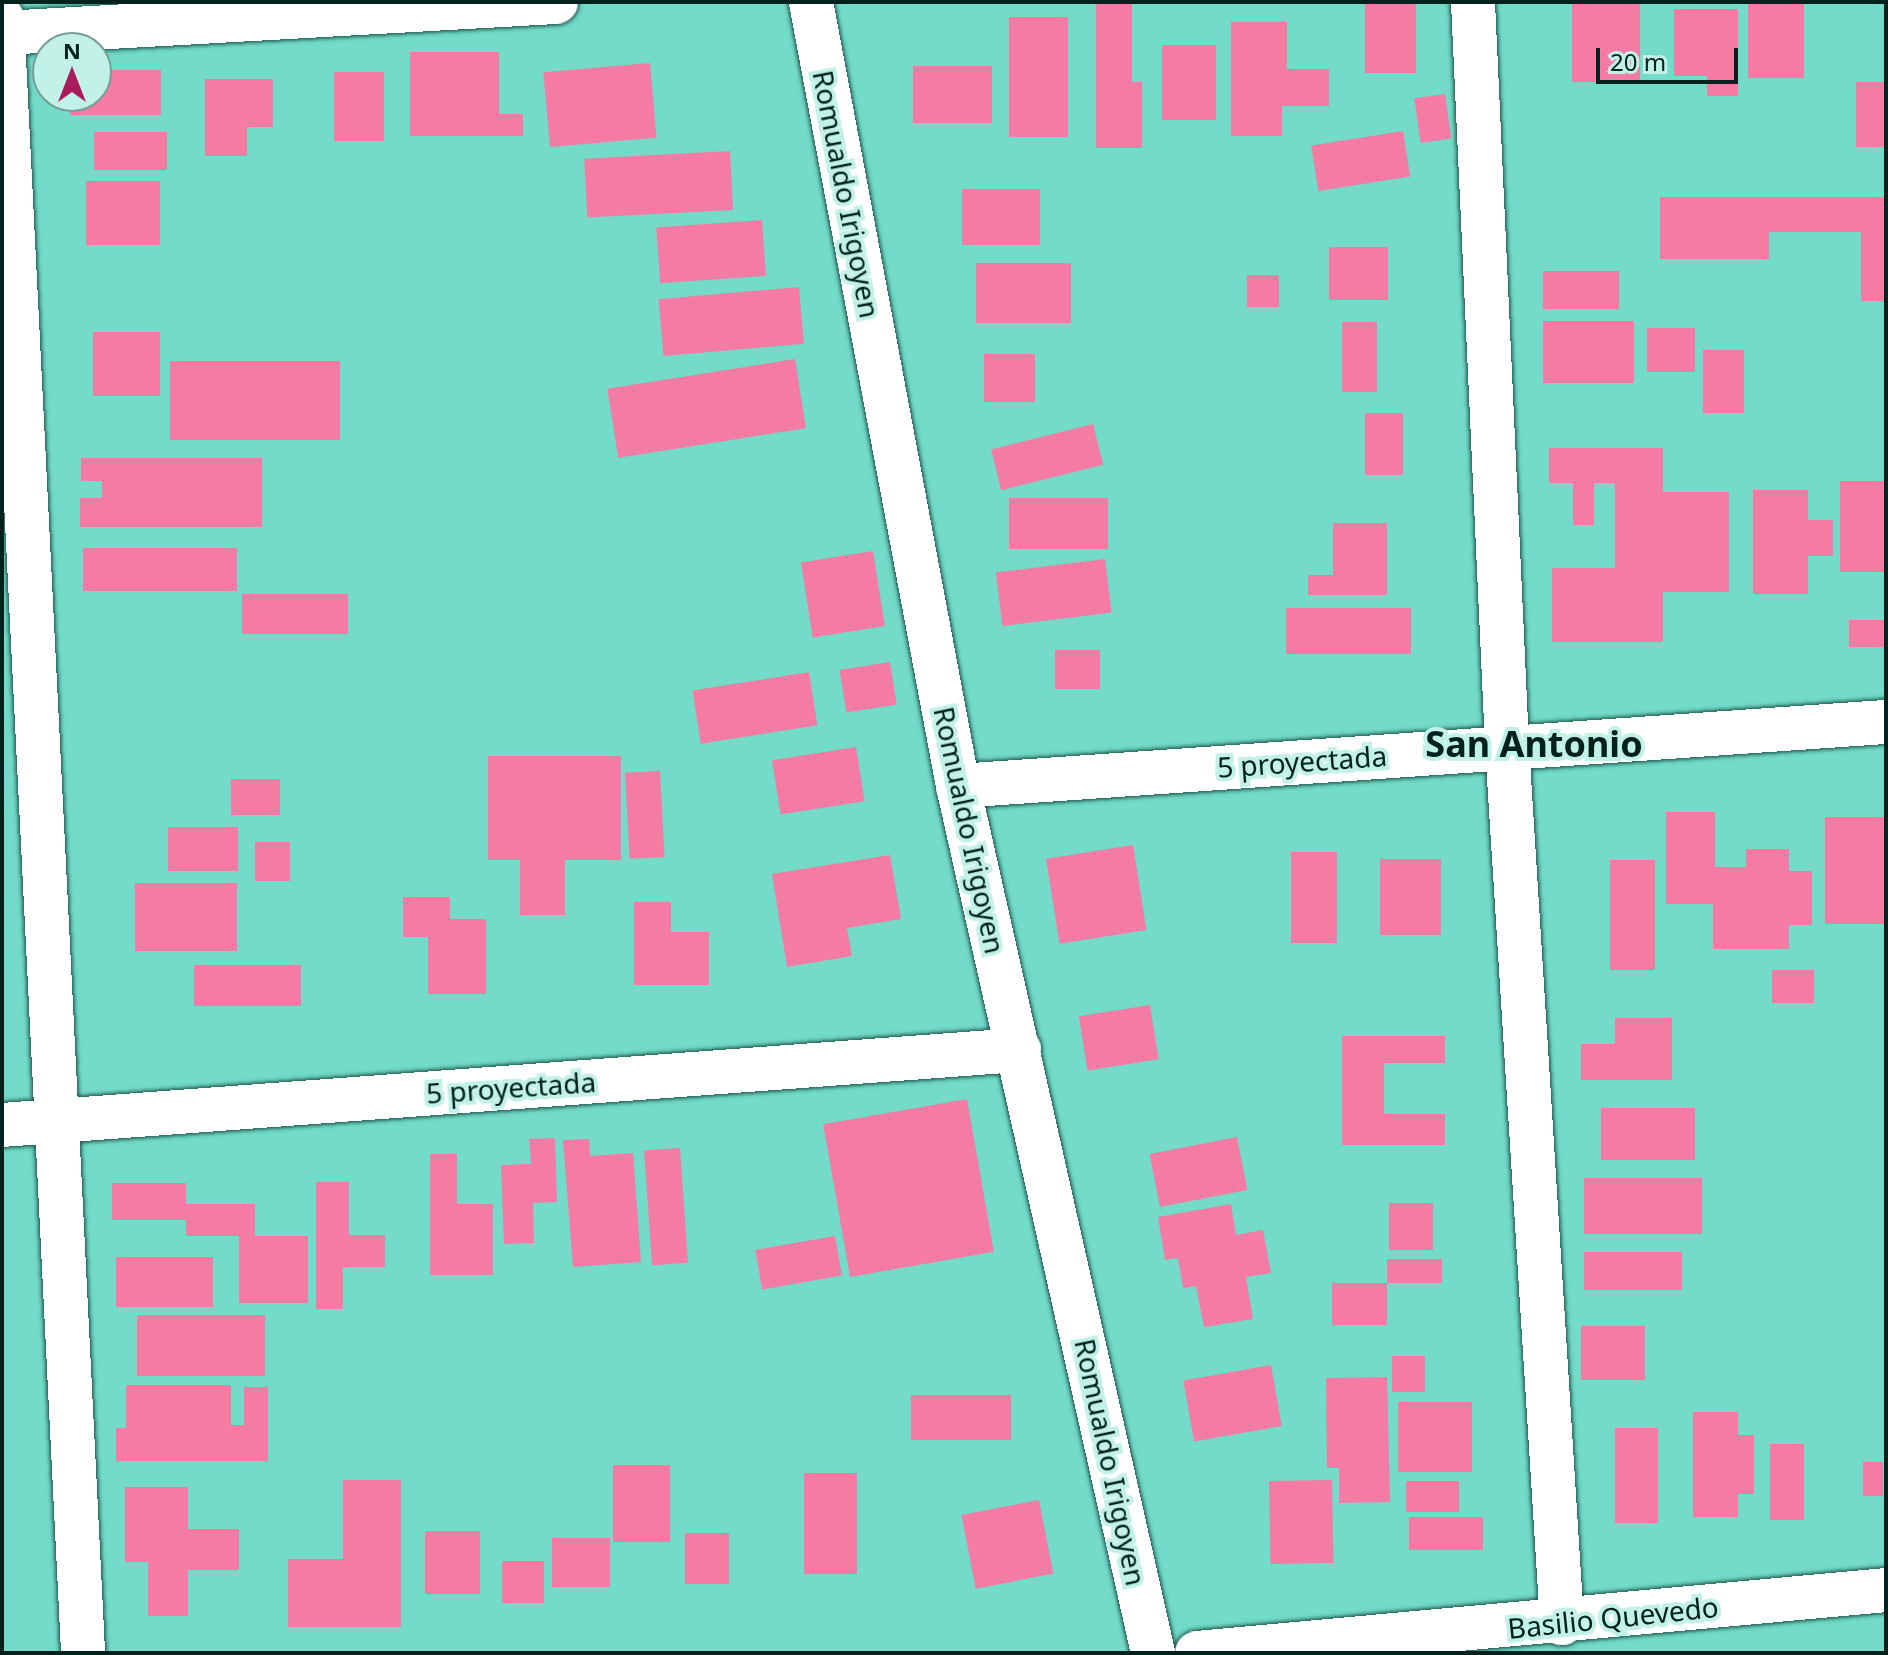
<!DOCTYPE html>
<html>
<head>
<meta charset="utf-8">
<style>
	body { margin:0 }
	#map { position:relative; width:1888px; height:1655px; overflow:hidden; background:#73dbc8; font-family:"Noto Sans",sans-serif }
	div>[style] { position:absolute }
	.building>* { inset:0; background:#f37ba4; transform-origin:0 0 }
	.roads { filter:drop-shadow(0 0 2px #1a534a) drop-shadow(0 0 2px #1a534a) }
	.minor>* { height:44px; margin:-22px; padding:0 22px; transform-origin:22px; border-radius:22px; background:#fff }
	span { translate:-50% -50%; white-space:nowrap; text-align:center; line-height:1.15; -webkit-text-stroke:8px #c2f1e7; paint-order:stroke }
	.street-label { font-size:28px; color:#00211c }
	.district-label { font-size:36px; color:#00211c; font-weight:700 }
	.frame { position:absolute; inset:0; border:4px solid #00211c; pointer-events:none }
	.north { position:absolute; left:32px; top:32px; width:80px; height:80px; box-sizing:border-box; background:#c2f1e7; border:2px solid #749e96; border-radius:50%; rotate:0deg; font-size:22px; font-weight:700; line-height:32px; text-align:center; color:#00211c }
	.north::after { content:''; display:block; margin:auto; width:28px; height:36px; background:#a91b5b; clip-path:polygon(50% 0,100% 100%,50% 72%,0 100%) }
	.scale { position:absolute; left:1596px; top:48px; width:142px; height:36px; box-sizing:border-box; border:4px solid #00211c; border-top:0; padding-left:10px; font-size:24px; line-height:28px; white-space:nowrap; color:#00211c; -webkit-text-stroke:6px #c2f1e7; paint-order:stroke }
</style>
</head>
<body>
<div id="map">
	<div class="building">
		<div style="clip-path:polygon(1096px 2px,1132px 2px,1132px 82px,1142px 82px,1142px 148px,1096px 148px)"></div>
		<div style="left:1365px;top:2px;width:51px;height:71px"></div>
		<div style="left:1572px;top:2px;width:68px;height:80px"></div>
		<div style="left:1748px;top:2px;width:56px;height:76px"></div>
		<div style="clip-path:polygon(1674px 9px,1738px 9px,1738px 96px,1707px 96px,1707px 76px,1674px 76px)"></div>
		<div style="left:1009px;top:17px;width:59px;height:120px"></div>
		<div style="clip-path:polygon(1231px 22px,1287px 22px,1287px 69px,1329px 69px,1329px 106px,1282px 106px,1282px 136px,1231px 136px)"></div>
		<div style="clip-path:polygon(104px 44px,104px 70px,161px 70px,161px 115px,70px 115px,70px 96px,96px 96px,96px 48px)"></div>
		<div style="left:1162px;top:45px;width:54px;height:75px"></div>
		<div style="clip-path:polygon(410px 52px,499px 52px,499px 114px,523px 114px,523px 136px,410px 136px)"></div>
		<div style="left:650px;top:63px;width:75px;height:107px;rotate:85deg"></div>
		<div style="left:913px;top:66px;width:79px;height:57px"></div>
		<div style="left:334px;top:72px;width:50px;height:69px"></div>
		<div style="clip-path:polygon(205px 79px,273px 79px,273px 127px,247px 127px,247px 156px,205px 156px)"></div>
		<div style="left:1856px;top:82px;width:30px;height:65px"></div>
		<div style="left:1445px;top:94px;width:45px;height:31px;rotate:82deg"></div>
		<div style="left:1403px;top:131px;width:46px;height:93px;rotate:81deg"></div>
		<div style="left:94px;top:132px;width:73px;height:38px"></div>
		<div style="left:730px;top:151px;width:59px;height:146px;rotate:87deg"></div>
		<div style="left:86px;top:181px;width:74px;height:64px"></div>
		<div style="left:962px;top:189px;width:78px;height:56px"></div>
		<div style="clip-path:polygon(1660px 197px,1886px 197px,1886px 301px,1861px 301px,1861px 232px,1769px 232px,1769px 259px,1660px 259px)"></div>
		<div style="left:762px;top:220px;width:56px;height:106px;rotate:86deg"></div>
		<div style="left:1329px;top:247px;width:59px;height:53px"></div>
		<div style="left:976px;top:263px;width:95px;height:60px"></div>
		<div style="left:1543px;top:271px;width:76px;height:38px"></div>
		<div style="left:1247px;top:275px;width:32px;height:32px"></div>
		<div style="left:799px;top:287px;width:57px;height:141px;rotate:85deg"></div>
		<div style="left:1543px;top:321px;width:91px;height:62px"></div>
		<div style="left:1342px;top:322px;width:35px;height:70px"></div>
		<div style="left:1647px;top:328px;width:48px;height:44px"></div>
		<div style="left:93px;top:332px;width:67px;height:64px"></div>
		<div style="left:1703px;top:350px;width:41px;height:63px"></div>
		<div style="left:984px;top:354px;width:51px;height:48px"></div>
		<div style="left:795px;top:359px;width:70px;height:190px;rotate:81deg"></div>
		<div style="left:170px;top:361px;width:170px;height:79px"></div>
		<div style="left:1365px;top:413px;width:38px;height:62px"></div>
		<div style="left:1093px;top:424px;width:42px;height:105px;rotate:76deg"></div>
		<div style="clip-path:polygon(1549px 448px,1663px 448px,1663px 492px,1729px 492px,1729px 592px,1663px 592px,1663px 642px,1552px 642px,1552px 568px,1615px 568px,1615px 483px,1594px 483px,1594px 525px,1573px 525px,1573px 483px,1549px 483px)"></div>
		<div style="clip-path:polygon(81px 458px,262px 458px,262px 527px,80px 527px,80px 498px,102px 498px,102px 481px,81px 481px)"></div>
		<div style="left:1840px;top:481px;width:46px;height:91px"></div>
		<div style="clip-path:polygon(1753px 490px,1808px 490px,1808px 520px,1833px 520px,1833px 556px,1808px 556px,1808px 594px,1753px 594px)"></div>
		<div style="left:1009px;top:498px;width:99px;height:51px"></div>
		<div style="clip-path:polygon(1333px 523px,1387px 523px,1387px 595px,1308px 595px,1308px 575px,1333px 575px)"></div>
		<div style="left:83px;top:548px;width:154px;height:43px"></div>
		<div style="left:873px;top:551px;width:76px;height:73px;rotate:81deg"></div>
		<div style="left:1105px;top:559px;width:54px;height:110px;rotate:83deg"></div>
		<div style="left:242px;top:594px;width:106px;height:40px"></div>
		<div style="left:1286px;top:608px;width:125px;height:46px"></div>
		<div style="left:1849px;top:620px;width:37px;height:27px"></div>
		<div style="left:1055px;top:650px;width:45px;height:39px"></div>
		<div style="left:890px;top:662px;width:43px;height:51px;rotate:81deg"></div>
		<div style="left:809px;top:672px;width:54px;height:118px;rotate:81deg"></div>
		<div style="left:856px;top:747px;width:55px;height:85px;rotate:81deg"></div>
		<div style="clip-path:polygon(488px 756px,621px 756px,621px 860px,565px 860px,565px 915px,520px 915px,520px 860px,488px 860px)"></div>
		<div style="left:660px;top:771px;width:86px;height:35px;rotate:87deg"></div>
		<div style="left:231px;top:779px;width:49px;height:36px"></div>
		<div style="clip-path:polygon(1666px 812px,1715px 812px,1715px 867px,1746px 867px,1746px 849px,1789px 849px,1789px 871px,1812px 871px,1812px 925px,1789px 925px,1789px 949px,1713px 949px,1713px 904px,1666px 904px)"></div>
		<div style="left:1825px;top:817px;width:61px;height:107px"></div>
		<div style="left:168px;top:827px;width:70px;height:44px"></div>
		<div style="left:255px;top:842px;width:35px;height:39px"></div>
		<div style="left:1133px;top:845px;width:86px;height:88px;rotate:81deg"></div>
		<div style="left:1291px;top:852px;width:46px;height:91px"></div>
		<div style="clip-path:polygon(890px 855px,901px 919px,847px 928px,852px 956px,787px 967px,772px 874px)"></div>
		<div style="left:1380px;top:859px;width:61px;height:76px"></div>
		<div style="left:1610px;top:860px;width:45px;height:110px"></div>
		<div style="left:135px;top:883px;width:102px;height:68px"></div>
		<div style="clip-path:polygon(403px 897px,450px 897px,450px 919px,486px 919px,486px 994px,428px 994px,428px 937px,403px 937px)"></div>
		<div style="clip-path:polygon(634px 902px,671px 902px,671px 932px,709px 932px,709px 985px,634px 985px)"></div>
		<div style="left:194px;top:965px;width:107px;height:41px"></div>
		<div style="left:1772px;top:970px;width:42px;height:33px"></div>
		<div style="left:1150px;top:1005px;width:55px;height:72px;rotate:81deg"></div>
		<div style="clip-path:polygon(1615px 1018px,1672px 1018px,1672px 1080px,1581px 1080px,1581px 1044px,1615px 1044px)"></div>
		<div style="clip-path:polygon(1342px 1036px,1445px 1036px,1445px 1063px,1384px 1063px,1384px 1114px,1445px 1114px,1445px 1145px,1342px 1145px)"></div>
		<div style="left:967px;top:1099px;width:155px;height:146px;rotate:80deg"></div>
		<div style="left:1601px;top:1108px;width:94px;height:52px"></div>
		<div style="left:1237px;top:1137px;width:54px;height:89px;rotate:79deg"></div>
		<div style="clip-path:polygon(555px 1138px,557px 1202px,533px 1203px,534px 1243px,504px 1244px,501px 1165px,531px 1164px,529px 1139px)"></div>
		<div style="clip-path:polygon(589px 1139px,590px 1156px,633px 1153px,641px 1262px,573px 1267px,563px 1140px)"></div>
		<div style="left:680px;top:1148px;width:115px;height:36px;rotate:86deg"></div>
		<div style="clip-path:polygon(430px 1154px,457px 1154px,457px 1204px,493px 1204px,493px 1275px,430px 1275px)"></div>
		<div style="left:1584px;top:1178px;width:118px;height:56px"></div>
		<div style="clip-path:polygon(316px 1182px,349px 1182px,349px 1235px,385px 1235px,385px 1267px,343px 1267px,343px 1309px,316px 1309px)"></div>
		<div style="clip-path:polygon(112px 1183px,186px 1183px,186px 1204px,255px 1204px,255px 1236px,308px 1236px,308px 1303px,239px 1303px,239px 1236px,186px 1236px,186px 1220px,112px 1220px)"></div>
		<div style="left:1389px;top:1203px;width:44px;height:47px"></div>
		<div style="clip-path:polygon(1231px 1204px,1236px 1235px,1263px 1230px,1271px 1273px,1246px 1277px,1253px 1319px,1204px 1327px,1196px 1286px,1183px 1288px,1178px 1258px,1165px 1260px,1158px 1217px)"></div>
		<div style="left:835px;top:1236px;width:40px;height:81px;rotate:80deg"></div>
		<div style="left:1584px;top:1252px;width:98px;height:38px"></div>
		<div style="left:116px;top:1257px;width:97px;height:50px"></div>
		<div style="left:1387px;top:1259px;width:55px;height:24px"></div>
		<div style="left:1332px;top:1283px;width:55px;height:42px"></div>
		<div style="left:137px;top:1315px;width:128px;height:61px"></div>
		<div style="left:1581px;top:1326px;width:64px;height:54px"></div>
		<div style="left:1392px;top:1356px;width:33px;height:36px"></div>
		<div style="left:1271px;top:1365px;width:62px;height:89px;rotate:80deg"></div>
		<div style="clip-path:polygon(1387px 1377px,1390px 1502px,1339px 1503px,1339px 1468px,1327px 1468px,1326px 1378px)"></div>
		<div style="clip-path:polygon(126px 1385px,231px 1385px,231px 1425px,244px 1425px,244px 1387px,268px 1387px,268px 1461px,116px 1461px,116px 1428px,126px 1428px)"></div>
		<div style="left:911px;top:1395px;width:100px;height:45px"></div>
		<div style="left:1398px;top:1402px;width:74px;height:70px"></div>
		<div style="clip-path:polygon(1693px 1412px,1738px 1412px,1738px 1435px,1754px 1435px,1754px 1494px,1738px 1494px,1738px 1517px,1693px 1517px)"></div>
		<div style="left:1615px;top:1428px;width:43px;height:95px"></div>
		<div style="left:1770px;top:1444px;width:34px;height:76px"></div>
		<div style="left:1863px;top:1462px;width:20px;height:34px"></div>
		<div style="left:613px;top:1465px;width:57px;height:77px"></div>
		<div style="left:804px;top:1473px;width:53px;height:101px"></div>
		<div style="clip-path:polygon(343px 1480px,401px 1480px,401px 1627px,288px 1627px,288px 1559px,343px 1559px)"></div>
		<div style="left:1332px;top:1480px;width:83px;height:63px;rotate:89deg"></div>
		<div style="left:1406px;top:1481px;width:53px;height:31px"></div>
		<div style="clip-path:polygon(125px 1487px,188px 1487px,188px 1529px,239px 1529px,239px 1570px,188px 1570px,188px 1616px,148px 1616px,148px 1562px,125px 1562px)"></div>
		<div style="left:1039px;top:1500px;width:75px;height:79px;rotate:79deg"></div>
		<div style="left:1409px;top:1517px;width:74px;height:33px"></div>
		<div style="left:425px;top:1531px;width:55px;height:63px"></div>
		<div style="left:685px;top:1533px;width:44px;height:51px"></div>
		<div style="left:552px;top:1538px;width:58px;height:49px"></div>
		<div style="left:502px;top:1561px;width:42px;height:42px"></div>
	</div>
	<div class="roads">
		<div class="minor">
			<div style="left:811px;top:2px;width:798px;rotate:79.38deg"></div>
			<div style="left:958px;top:786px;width:889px;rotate:77.32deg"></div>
			<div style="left:1473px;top:2px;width:745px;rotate:87.38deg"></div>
			<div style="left:1507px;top:746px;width:879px;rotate:86.41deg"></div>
			<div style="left:2px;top:18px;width:1637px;rotate:87.16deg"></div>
			<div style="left:3px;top:33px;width:554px;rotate:-3.21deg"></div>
			<div style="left:958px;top:786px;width:930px;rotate:-3.95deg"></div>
			<div style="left:2px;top:1125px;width:1020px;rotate:-4.22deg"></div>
			<div style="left:1197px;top:1653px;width:692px;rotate:-5.22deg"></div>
		</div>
	</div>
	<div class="street-label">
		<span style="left:847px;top:194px;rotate:79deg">Romualdo Irigoyen</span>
		<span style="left:1302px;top:761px;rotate:-4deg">5 proyectada</span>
		<span style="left:970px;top:830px;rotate:78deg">Romualdo Irigoyen</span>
		<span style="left:511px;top:1087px;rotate:-4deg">5 proyectada</span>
		<span style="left:1111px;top:1462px;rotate:78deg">Romualdo Irigoyen</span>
		<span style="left:1613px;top:1617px;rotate:-6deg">Basilio Quevedo</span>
	</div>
	<div class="district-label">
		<span style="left:1534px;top:744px">San Antonio</span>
	</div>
	<div class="frame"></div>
	<div class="north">N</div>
	<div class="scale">20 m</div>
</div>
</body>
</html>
